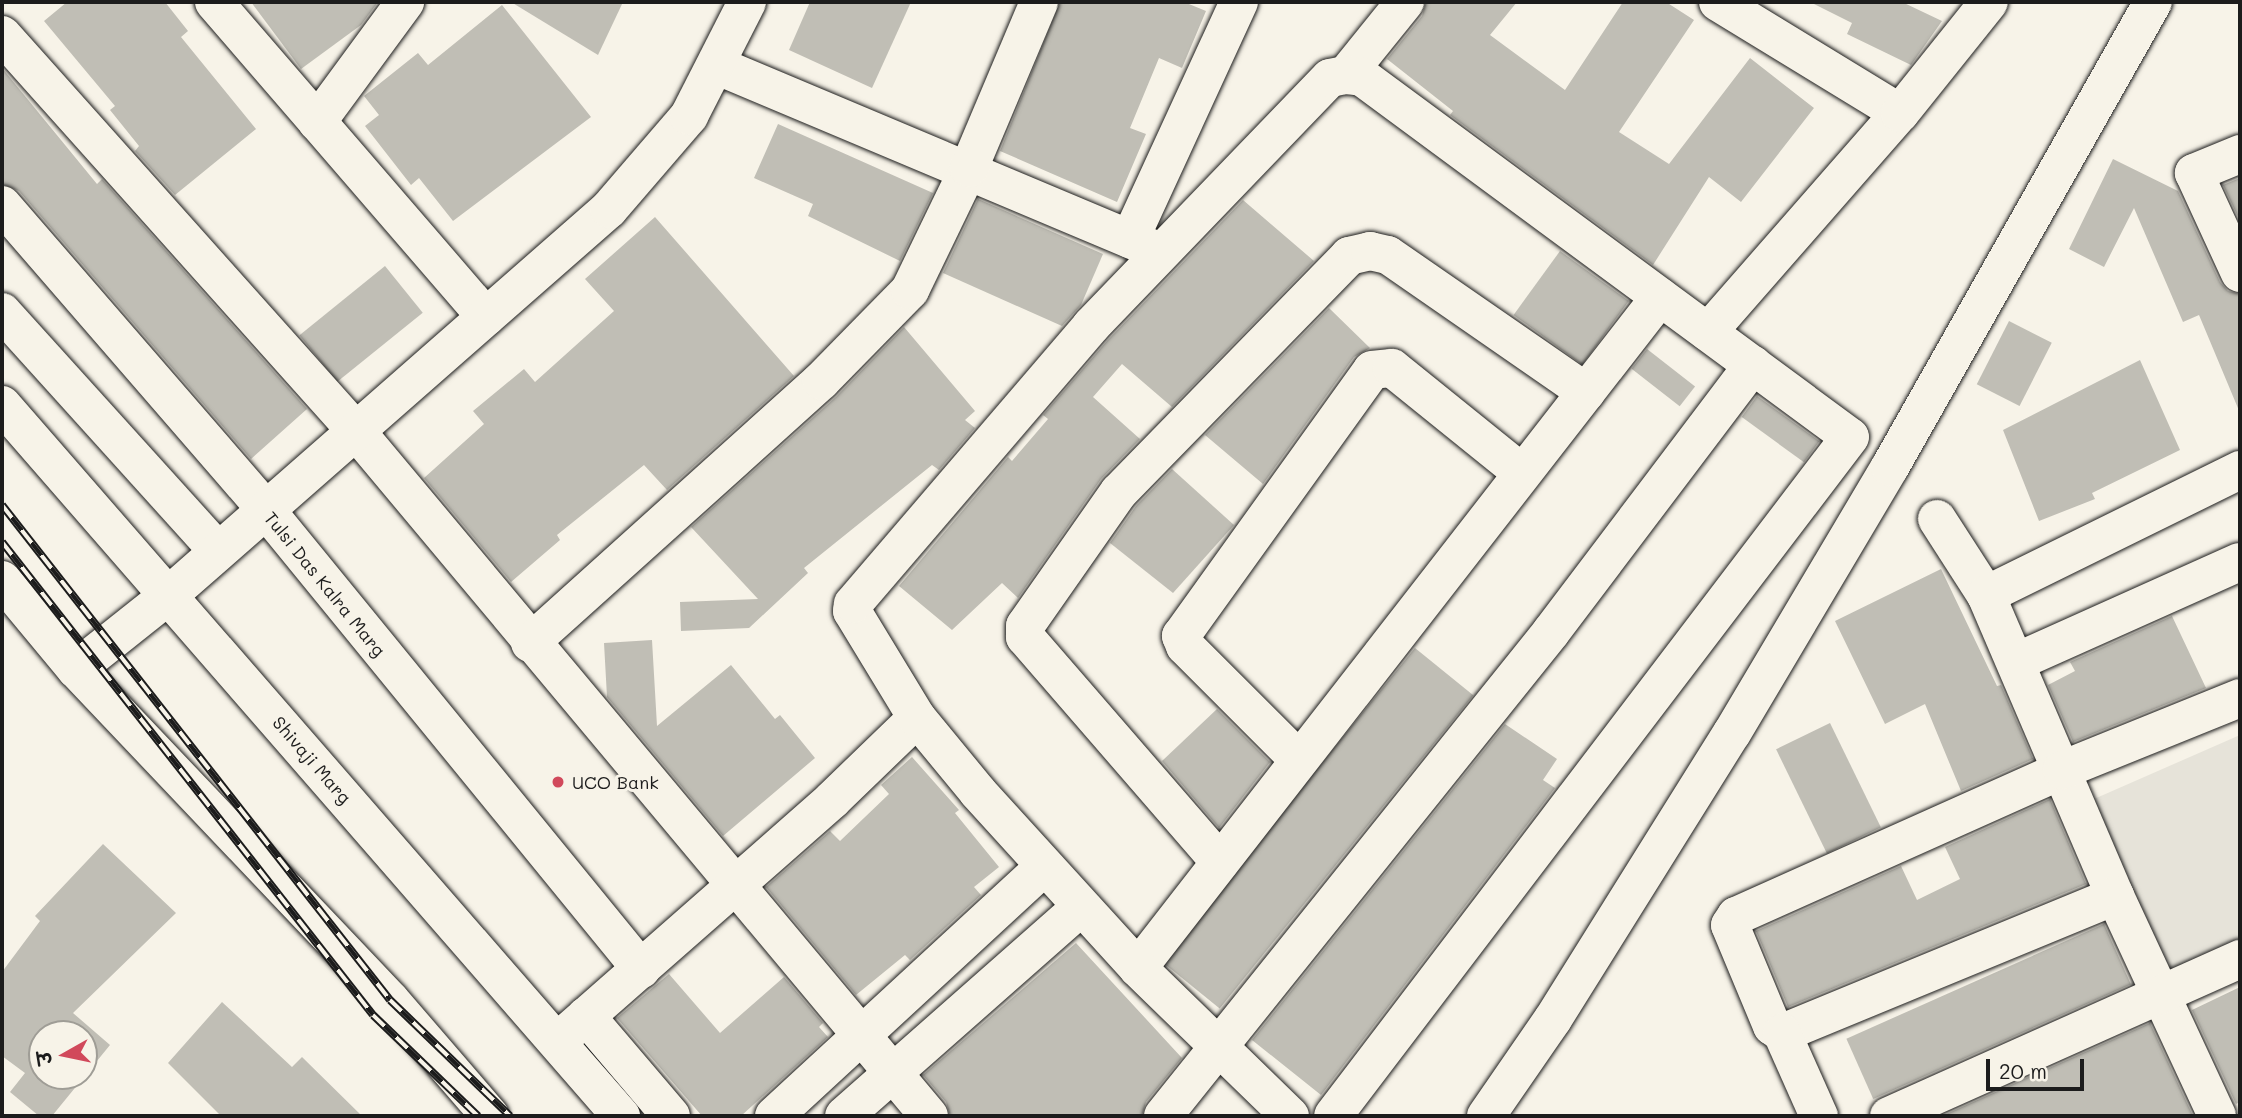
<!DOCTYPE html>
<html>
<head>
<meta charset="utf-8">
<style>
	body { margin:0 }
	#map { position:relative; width:2242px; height:1118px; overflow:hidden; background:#f7f3e8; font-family:Mali,"Playpen Sans Deva",sans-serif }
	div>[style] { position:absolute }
	.built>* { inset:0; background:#e6e3d9 }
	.building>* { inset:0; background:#c0beb5; transform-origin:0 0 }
	.roads { filter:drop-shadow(0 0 2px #1c1c1c) drop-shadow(0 0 2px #1c1c1c) }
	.minor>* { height:38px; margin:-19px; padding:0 19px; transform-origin:19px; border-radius:19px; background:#f7f3e8 }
	.major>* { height:38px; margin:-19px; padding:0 19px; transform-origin:19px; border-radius:19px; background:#f7f3e8 }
	.rail>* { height:8px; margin-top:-4px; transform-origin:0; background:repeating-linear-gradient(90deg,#f7f3e8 0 16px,#1c1c1c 0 32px); box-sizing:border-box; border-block:2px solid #1c1c1c }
	.dots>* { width:19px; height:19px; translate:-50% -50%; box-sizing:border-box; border:4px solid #f7f3e8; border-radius:50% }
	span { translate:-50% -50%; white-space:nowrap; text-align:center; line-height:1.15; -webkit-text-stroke:6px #f7f3e8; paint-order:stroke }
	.street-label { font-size:18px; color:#1c1c1c }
	.poi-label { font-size:18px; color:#1c1c1c }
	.left { translate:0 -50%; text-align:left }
	.frame { position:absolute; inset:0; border:4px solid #1c1c1c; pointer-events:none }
	.north { position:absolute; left:28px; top:1020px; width:70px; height:70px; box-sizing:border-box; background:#f7f3e8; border:2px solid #9f9d96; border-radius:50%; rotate:261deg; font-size:19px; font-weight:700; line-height:28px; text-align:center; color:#1c1c1c }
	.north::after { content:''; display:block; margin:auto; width:24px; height:32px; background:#d1495b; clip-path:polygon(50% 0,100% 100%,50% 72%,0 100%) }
	.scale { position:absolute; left:1986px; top:1059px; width:98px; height:32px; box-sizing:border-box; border:4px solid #1c1c1c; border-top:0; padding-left:9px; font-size:21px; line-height:24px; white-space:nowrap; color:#1c1c1c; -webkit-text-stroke:5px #f7f3e8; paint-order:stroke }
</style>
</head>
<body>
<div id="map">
	<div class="built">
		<div style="clip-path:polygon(2240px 735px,2240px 949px,2172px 979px,2094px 799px)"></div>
	</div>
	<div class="building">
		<div style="clip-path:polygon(67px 2px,165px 2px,188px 31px,181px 37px,256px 129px,175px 195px,135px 151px,139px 146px,110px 110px,115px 106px,44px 21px)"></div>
		<div style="clip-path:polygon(251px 2px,378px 2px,361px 25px,301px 69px)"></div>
		<div style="clip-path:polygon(511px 2px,623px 2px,598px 55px)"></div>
		<div style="clip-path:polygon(810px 2px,911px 2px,872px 88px,789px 50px)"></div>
		<div style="clip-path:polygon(1060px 2px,1184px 2px,1206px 11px,1182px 68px,1159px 58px,1130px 128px,1146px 134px,1117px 202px,1000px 151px)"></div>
		<div style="clip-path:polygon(1426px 2px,1517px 2px,1490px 35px,1565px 90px,1623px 2px,1666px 2px,1694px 20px,1619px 132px,1669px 164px,1750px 58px,1814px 108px,1741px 202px,1709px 177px,1653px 265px,1450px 115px,1453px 111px,1387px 59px,1422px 16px)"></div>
		<div style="clip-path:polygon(1810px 2px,1902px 2px,1942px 21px,1911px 65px,1847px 34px,1852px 23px)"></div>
		<div style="clip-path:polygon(502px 5px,591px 117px,453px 221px,419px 178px,411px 185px,365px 126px,379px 115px,364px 96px,418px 53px,428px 65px)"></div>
		<div style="clip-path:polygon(2px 68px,97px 184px,102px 179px,307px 409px,251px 459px,19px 191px,2px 184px)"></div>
		<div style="clip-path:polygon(778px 124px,933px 193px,900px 261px,808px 216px,813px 204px,754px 178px)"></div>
		<div style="clip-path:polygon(2113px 159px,2178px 191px,2220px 282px,2228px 291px,2240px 294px,2240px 413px,2199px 315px,2183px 322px,2134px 208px,2104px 267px,2069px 249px)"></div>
		<div style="clip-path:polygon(2240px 178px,2240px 221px,2223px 185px)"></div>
		<div style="clip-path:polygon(978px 199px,1103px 254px,1081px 305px,1062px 326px,943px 273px)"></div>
		<div style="clip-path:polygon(1243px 200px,1314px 261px,1172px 407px,1122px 364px,1093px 397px,1140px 439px,1101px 479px,1018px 598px,1002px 583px,952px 630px,899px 586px,1008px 457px,1012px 461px,1048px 419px,1043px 415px,1107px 341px)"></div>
		<div style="clip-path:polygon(655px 217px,794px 376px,667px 490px,644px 465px,557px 535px,560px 540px,511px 582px,424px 478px,484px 424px,473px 411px,524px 369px,535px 382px,614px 311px,585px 279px)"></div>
		<div style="left:1560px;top:251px;width:85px;height:79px;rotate:36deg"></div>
		<div style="left:385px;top:266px;width:60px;height:110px;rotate:51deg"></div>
		<div style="clip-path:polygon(1329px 308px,1370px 348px,1354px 357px,1263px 484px,1205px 435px)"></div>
		<div style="left:2009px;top:321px;width:48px;height:71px;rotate:27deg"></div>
		<div style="clip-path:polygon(904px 327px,975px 411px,965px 420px,975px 428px,939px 470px,932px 465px,804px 568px,808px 573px,749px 628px,681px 631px,680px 602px,758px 599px,691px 527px,836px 397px)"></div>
		<div style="left:1647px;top:349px;width:61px;height:25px;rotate:38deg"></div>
		<div style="clip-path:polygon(2140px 360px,2180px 450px,2092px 493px,2095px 499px,2039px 521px,2003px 430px)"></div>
		<div style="left:1757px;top:396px;width:77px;height:26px;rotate:36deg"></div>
		<div style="clip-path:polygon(1172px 469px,1234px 525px,1173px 593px,1110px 543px,1136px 506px)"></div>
		<div style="clip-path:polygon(1941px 569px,1997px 686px,2001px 685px,2033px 759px,1961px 791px,1925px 704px,1885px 724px,1835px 621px)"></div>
		<div style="clip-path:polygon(2172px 616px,2206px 688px,2073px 742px,2048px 685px,2075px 671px,2070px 662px)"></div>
		<div style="clip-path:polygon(652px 640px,657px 726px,731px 665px,775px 719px,780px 715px,815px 758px,723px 836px,607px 697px,604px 643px)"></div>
		<div style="left:1415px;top:648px;width:75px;height:403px;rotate:39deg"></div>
		<div style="clip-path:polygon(1217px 709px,1270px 762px,1219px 828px,1162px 761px)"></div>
		<div style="left:1830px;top:723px;width:116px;height:60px;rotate:64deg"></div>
		<div style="clip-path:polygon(1505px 724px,1557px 759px,1543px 780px,1555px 788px,1321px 1095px,1252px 1040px)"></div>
		<div style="clip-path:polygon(912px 757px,959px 810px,955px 813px,999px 867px,974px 887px,981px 895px,910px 960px,905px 955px,856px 995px,766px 887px,830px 831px,840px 841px,889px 794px,881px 785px)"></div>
		<div style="clip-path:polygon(2050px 799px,2086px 884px,1788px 1007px,1756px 931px,1901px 866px,1917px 900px,1960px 879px,1945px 847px)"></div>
		<div style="clip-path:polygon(evenodd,103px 844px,176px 913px,73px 1013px,110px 1045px,52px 1116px,39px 1116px,10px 1092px,25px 1073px,2px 1056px,2px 972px,40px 921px,35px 916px,103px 844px,42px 1034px,84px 1034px,84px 1076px,42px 1076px,42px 1034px)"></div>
		<div style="left:2104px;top:924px;width:66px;height:282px;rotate:66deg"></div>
		<div style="clip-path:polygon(1076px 943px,1182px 1058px,1146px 1102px,1142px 1116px,950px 1116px,946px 1102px,923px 1075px)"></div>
		<div style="clip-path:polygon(669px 974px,720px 1033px,784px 977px,823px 1023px,819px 1027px,828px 1037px,741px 1116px,702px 1116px,617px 1018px)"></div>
		<div style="clip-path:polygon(2240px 987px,2240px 1102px,2236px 1104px,2192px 1010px)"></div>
		<div style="clip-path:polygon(222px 1002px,292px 1067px,302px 1057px,362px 1116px,221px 1116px,168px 1063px)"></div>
		<div style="clip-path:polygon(2150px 1023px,2193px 1116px,1942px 1116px)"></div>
	</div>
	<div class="roads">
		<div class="minor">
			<div style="left:214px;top:2px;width:416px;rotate:49.2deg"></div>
			<div style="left:1718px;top:2px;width:213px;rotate:31.4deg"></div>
			<div style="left:2px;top:35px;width:531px;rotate:48.21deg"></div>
			<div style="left:356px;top:431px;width:893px;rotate:50.09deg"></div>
			<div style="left:718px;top:66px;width:480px;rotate:22.8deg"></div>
			<div style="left:1346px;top:75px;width:94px;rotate:-51.1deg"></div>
			<div style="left:317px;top:122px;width:149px;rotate:-53.7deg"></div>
			<div style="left:2240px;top:154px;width:50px;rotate:157.6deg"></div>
			<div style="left:2194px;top:173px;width:110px;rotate:65.3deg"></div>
			<div style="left:2px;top:205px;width:403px;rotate:49.1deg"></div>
			<div style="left:266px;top:510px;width:593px;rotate:50.75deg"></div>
			<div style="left:1130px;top:239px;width:261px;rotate:-65.3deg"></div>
			<div style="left:2px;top:312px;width:322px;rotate:47.9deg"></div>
			<div style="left:1708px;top:332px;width:291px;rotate:-48.8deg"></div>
			<div style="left:1900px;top:113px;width:142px;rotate:-51.3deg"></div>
			<div style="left:1937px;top:519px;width:90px;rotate:57.2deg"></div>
			<div style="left:1986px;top:595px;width:327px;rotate:66.8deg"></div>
			<div style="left:2115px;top:896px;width:242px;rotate:65.1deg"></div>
			<div style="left:1986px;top:595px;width:283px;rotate:-26.2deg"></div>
			<div style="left:530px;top:643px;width:392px;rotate:-42deg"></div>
			<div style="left:821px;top:381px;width:127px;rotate:-45.6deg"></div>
			<div style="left:910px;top:290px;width:136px;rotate:-64.2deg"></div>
			<div style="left:969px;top:168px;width:180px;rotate:-67.1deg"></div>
			<div style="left:2016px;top:662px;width:245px;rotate:-24.1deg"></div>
			<div style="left:76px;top:669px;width:119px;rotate:-38.5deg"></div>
			<div style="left:169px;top:595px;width:585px;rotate:-41.26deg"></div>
			<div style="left:609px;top:209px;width:123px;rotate:-49.3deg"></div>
			<div style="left:689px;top:116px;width:128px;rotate:-63deg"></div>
			<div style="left:1299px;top:760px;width:161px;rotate:-135deg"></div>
			<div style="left:1185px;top:646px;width:11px;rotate:-112deg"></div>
			<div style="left:1181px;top:636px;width:327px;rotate:-54.3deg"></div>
			<div style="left:1372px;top:370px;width:20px;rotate:-6deg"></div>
			<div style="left:1392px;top:368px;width:167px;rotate:38.9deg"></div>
			<div style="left:1220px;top:862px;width:298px;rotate:-130.9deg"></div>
			<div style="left:1025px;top:637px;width:11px;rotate:-90deg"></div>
			<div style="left:1025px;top:626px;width:164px;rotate:-55deg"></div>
			<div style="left:1119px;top:492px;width:330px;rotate:-45.7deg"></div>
			<div style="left:1349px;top:256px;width:22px;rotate:-13deg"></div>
			<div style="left:1370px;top:251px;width:18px;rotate:13deg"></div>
			<div style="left:1388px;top:255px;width:241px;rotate:34.7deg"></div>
			<div style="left:2115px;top:896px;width:360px;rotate:157.6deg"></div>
			<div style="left:1782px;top:1033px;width:12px;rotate:-145deg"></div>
			<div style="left:1772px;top:1026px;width:109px;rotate:-112.6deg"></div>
			<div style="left:1730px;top:925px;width:11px;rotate:-56deg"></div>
			<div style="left:1736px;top:916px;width:357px;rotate:-24.1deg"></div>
			<div style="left:2062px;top:770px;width:192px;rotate:-22deg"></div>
			<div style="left:1138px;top:968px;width:850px;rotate:-52.12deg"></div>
			<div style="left:586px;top:1016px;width:131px;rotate:49.6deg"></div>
			<div style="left:1782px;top:1033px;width:91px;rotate:66deg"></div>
			<div style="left:558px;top:1041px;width:365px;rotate:-41.3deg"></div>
			<div style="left:832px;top:800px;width:118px;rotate:-44deg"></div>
			<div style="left:774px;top:1116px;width:367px;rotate:-42.7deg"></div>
			<div style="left:844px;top:1116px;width:316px;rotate:-41.4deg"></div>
			<div style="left:1163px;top:1116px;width:620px;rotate:-51.28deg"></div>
			<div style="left:1551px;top:632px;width:335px;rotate:-52.9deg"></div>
			<div style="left:1290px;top:1116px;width:212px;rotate:-135.8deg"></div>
			<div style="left:1138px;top:968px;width:238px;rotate:-132.3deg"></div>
			<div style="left:978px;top:792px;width:96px;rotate:-129.5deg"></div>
			<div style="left:917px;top:718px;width:125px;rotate:-121.3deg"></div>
			<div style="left:852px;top:611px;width:7px;rotate:-82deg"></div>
			<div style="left:853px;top:604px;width:366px;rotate:-49.4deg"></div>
			<div style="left:1091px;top:326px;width:344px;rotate:-46.1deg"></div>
			<div style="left:1330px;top:78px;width:16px;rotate:-11deg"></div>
			<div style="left:1346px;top:75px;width:16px;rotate:7deg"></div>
			<div style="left:1362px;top:77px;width:606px;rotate:36.42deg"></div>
			<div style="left:1850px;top:437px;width:853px;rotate:127.29deg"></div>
			<div style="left:1486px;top:1116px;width:118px;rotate:-55.4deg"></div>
			<div style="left:1553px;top:1019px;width:337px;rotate:-58deg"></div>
			<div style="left:1732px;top:733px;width:309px;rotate:-59.3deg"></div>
			<div style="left:1890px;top:467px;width:534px;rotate:-60.51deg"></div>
			<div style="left:1889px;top:1116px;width:385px;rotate:-24.1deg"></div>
		</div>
		<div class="major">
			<div style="left:2px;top:405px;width:943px;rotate:48.96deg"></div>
			<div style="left:2px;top:580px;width:116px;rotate:50.3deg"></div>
			<div style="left:76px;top:669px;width:456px;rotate:46.5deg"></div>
			<div style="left:390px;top:1000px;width:153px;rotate:49.2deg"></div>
		</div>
	</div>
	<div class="rail">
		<div style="left:2px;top:505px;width:629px;rotate:51.91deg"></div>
		<div style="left:390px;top:1000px;width:167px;rotate:44deg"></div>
		<div style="left:2px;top:542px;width:601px;rotate:51.89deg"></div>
		<div style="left:373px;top:1015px;width:146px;rotate:43.9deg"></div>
	</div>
	<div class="dots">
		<div style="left:558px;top:782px;background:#d1495b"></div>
	</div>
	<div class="street-label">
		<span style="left:325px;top:584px;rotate:51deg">Tulsi Das Kalra Marg</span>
		<span style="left:312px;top:760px;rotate:49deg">Shivaji Marg</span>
	</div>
	<div class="poi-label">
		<span class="left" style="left:572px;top:782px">UCO Bank</span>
	</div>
	<div class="frame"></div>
	<div class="north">उ</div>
	<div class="scale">20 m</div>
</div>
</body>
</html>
